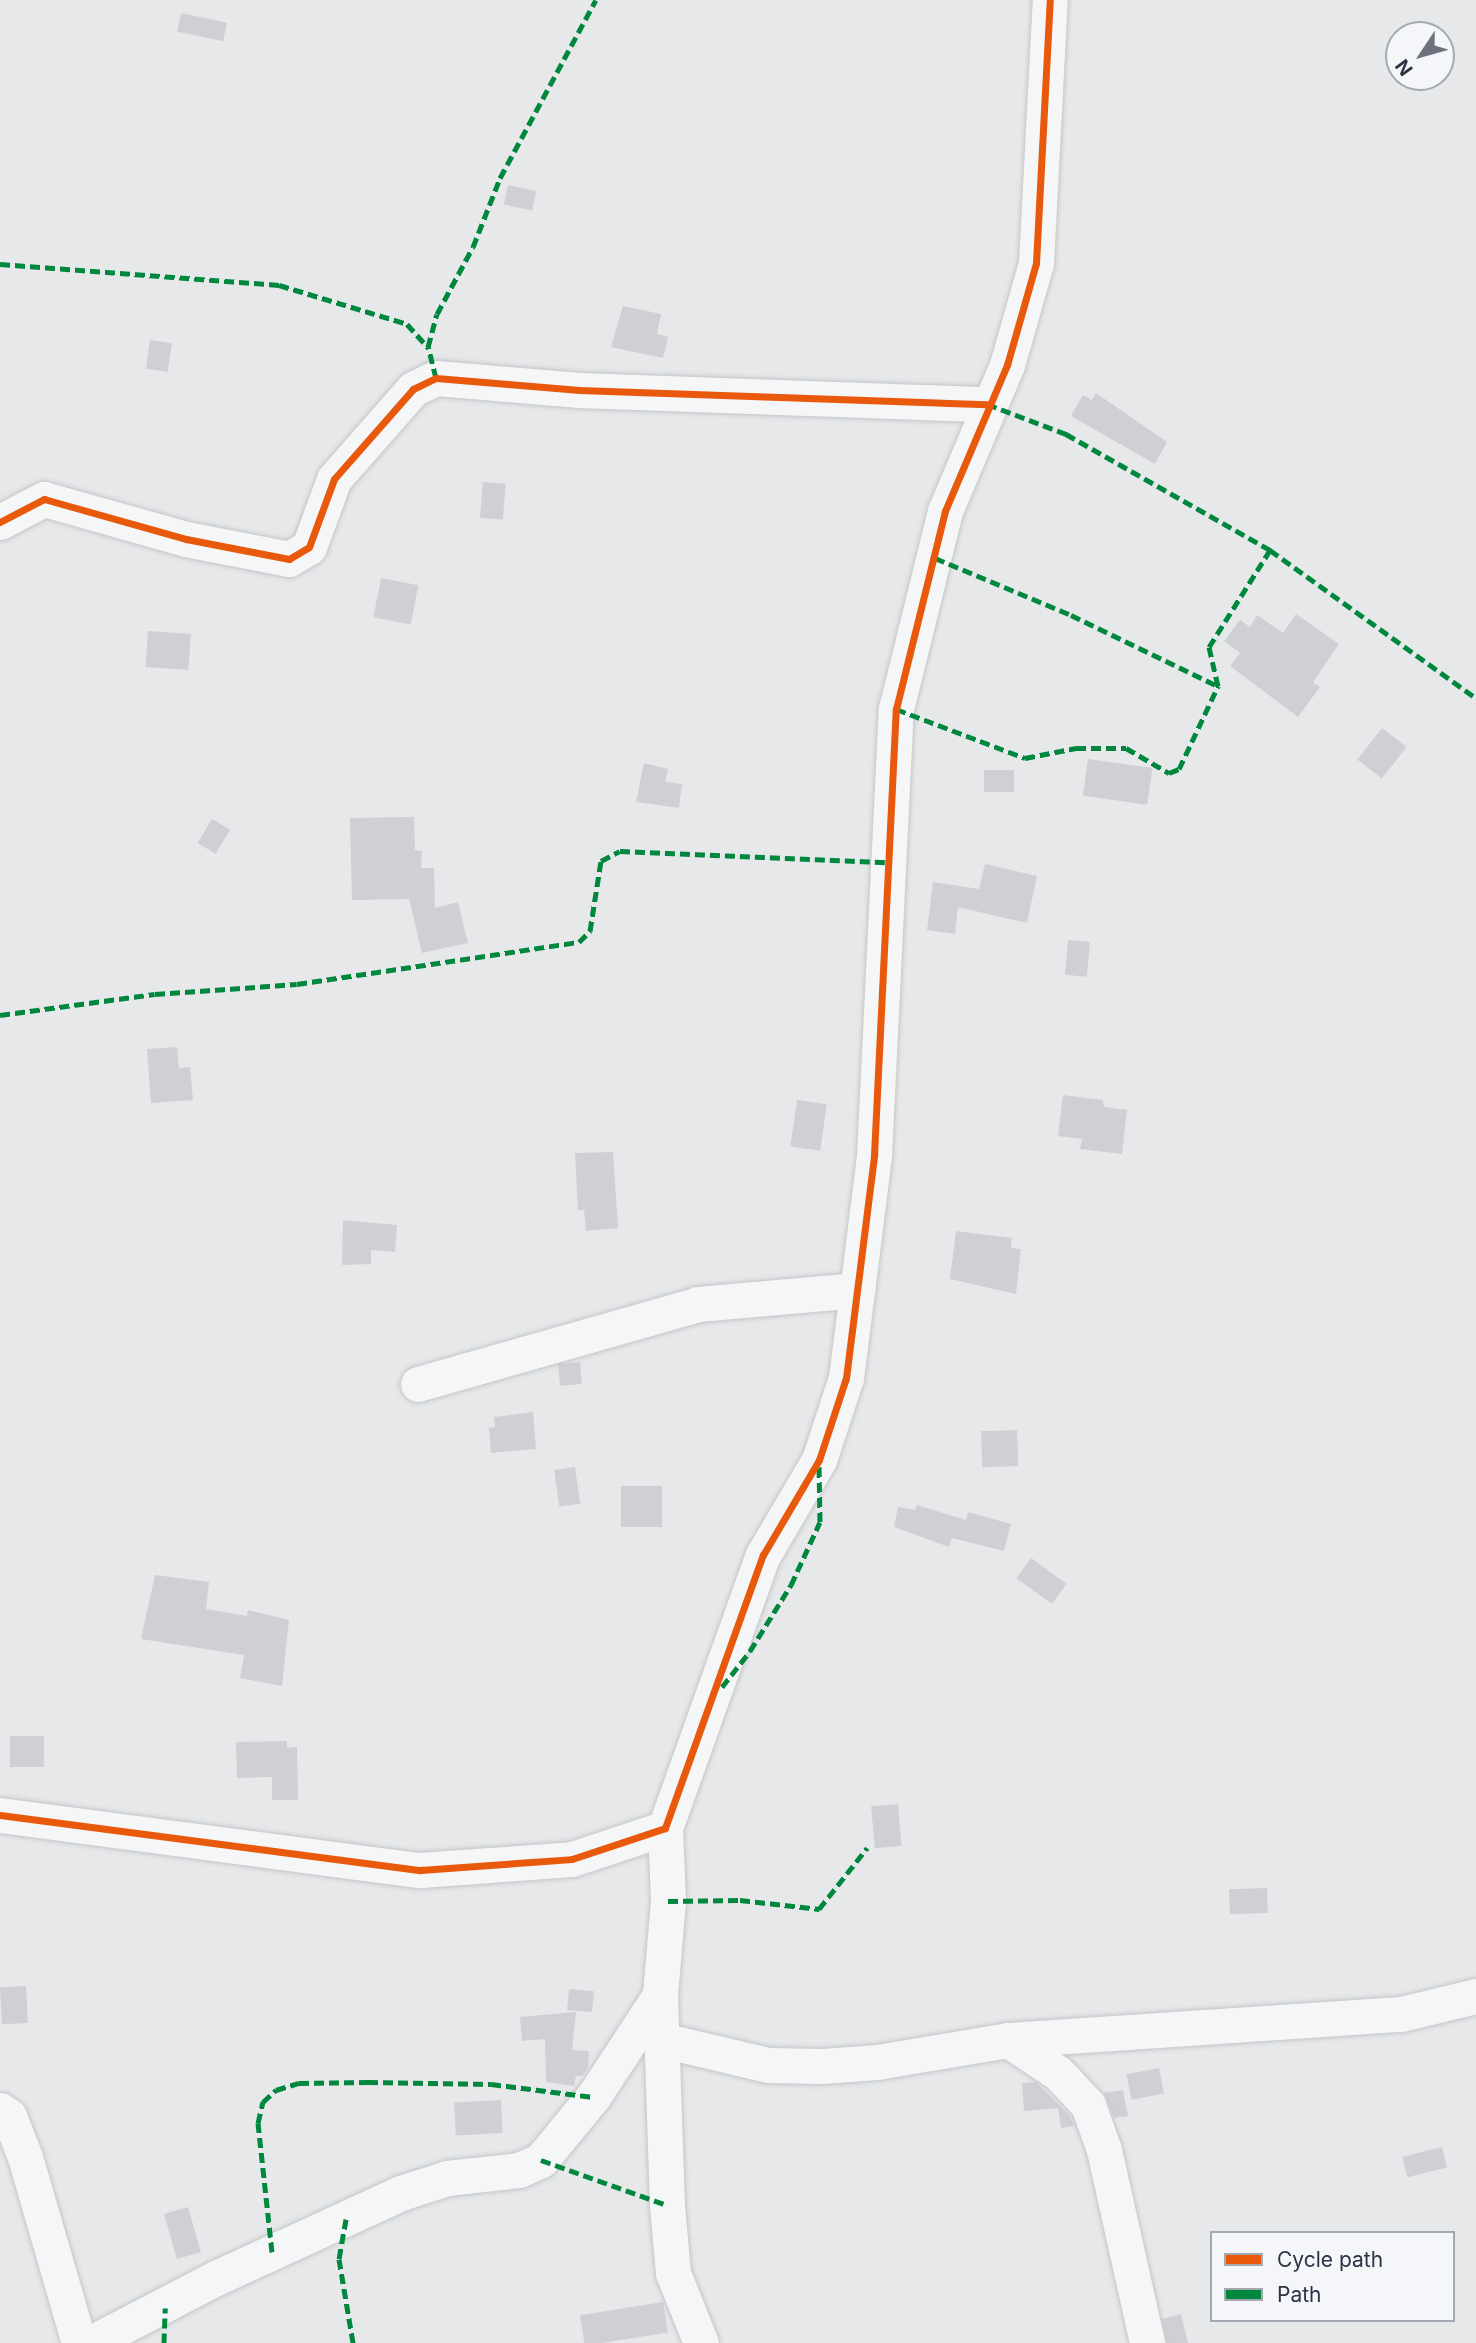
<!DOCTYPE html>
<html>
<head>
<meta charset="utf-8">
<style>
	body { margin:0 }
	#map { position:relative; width:1476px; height:2343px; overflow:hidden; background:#e6e8ea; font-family:Inter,sans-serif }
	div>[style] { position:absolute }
	.building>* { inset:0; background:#ced0d3; transform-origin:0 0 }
	.roads { filter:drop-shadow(0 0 2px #c4c6c8) drop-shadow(0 0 2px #c4c6c8) }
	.minor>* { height:35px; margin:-17.5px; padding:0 17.5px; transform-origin:17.5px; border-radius:17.5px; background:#f5f6f7 }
	.quiet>* { height:5px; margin-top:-2.5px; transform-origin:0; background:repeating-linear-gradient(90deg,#00873e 0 10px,transparent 0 15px) }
	.cycleway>* { height:7px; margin:-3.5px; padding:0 3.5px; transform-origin:3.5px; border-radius:3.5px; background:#e8590c }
	span { translate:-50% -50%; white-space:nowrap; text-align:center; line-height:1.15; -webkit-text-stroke:7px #f4f6f9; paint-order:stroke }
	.legend { position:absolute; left:1210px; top:2231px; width:245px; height:91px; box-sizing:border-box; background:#f4f6f9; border:2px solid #a4a8b1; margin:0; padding:9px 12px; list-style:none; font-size:21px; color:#2b3445 }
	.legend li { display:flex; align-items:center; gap:14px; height:35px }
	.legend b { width:35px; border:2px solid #a4a8b1 }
	.north { position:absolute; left:1385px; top:21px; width:70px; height:70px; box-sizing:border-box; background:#f4f6f9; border:2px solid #a4a8b1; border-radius:50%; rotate:234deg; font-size:19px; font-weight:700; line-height:28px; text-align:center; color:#2b3445 }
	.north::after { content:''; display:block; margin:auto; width:24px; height:32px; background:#6c737f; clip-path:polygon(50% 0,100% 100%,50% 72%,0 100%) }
</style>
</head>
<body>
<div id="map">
	<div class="building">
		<div style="left:181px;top:13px;width:47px;height:19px;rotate:12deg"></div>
		<div style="left:508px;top:185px;width:29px;height:20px;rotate:12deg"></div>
		<div style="clip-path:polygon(623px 306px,661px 314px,657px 334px,668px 337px,663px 358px,611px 347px)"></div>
		<div style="left:150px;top:340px;width:22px;height:29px;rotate:8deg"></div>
		<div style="clip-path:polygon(1096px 393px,1167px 442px,1155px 464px,1071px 416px,1083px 395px,1092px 400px)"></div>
		<div style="left:483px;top:482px;width:23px;height:36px;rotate:5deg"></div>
		<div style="left:381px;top:578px;width:38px;height:40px;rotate:11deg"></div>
		<div style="clip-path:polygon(1296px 614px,1339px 644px,1313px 682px,1320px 687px,1298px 717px,1230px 666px,1240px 653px,1224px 641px,1240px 620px,1250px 627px,1257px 615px,1283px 633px)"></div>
		<div style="left:148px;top:631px;width:43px;height:36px;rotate:4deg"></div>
		<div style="left:1382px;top:728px;width:31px;height:40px;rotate:38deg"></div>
		<div style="left:1088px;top:759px;width:65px;height:37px;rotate:8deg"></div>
		<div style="clip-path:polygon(644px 763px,668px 769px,665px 782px,682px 784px,679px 808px,636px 802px)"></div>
		<div style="left:984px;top:770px;width:30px;height:22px"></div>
		<div style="clip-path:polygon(414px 817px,415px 850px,422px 851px,421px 868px,434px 868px,435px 908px,458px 902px,468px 943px,422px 953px,409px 899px,352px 900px,350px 818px)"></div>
		<div style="left:212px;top:819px;width:21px;height:28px;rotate:31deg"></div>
		<div style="clip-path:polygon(985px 864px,1037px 876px,1027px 923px,958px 907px,955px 934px,927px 930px,933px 882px,979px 889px)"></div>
		<div style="left:1068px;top:940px;width:22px;height:35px;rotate:5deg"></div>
		<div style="clip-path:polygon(177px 1047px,179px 1068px,190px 1067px,193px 1100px,151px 1103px,147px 1049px)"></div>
		<div style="clip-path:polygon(1063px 1095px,1103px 1100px,1104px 1107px,1127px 1110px,1122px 1154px,1080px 1149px,1082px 1139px,1058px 1136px)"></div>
		<div style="left:797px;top:1100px;width:30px;height:47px;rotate:8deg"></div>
		<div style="clip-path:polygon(613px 1152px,618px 1228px,586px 1231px,584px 1210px,578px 1210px,575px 1153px)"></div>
		<div style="clip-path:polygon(343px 1220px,397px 1225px,395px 1252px,371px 1250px,371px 1264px,342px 1265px)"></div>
		<div style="clip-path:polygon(956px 1231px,1012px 1238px,1011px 1248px,1021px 1249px,1016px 1294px,950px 1279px)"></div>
		<div style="left:580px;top:1362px;width:22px;height:22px;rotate:85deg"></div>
		<div style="clip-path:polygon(533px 1412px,536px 1449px,491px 1453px,489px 1428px,495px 1427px,494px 1417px)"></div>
		<div style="left:1017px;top:1430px;width:36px;height:36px;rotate:88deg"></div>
		<div style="left:575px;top:1467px;width:37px;height:21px;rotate:82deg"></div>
		<div style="left:662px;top:1486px;width:41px;height:41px;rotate:90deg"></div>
		<div style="clip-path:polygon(917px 1505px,966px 1520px,968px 1512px,1011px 1524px,1004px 1551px,952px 1538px,949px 1547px,894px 1527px,898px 1507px,915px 1510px)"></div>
		<div style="left:1031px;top:1558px;width:44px;height:25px;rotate:36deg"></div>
		<div style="clip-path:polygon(155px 1575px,209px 1582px,206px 1609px,247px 1616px,248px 1610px,289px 1620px,282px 1686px,240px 1678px,244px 1655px,141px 1639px)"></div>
		<div style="left:10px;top:1736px;width:34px;height:31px"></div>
		<div style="clip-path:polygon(287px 1741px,287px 1748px,297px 1747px,298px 1800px,272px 1800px,272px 1777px,237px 1778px,236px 1742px)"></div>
		<div style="left:898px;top:1804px;width:42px;height:27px;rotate:85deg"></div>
		<div style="left:1267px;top:1888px;width:25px;height:38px;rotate:88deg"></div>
		<div style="left:26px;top:1986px;width:37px;height:26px;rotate:87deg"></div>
		<div style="left:569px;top:1989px;width:25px;height:21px;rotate:5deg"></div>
		<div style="clip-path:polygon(576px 2012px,572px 2050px,589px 2051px,588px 2068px,582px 2076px,576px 2076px,574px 2086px,546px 2082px,545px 2039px,522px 2041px,520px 2017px)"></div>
		<div style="left:1159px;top:2068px;width:26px;height:33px;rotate:79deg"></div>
		<div style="clip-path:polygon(1036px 2082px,1070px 2116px,1074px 2126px,1061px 2128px,1058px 2108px,1024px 2111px,1022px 2083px)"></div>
		<div style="clip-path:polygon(1123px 2090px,1128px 2116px,1114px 2118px,1104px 2093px)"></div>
		<div style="left:501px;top:2100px;width:33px;height:47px;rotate:87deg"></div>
		<div style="left:1442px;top:2147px;width:21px;height:41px;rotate:76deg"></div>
		<div style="left:188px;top:2207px;width:47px;height:25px;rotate:74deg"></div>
		<div style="left:663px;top:2302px;width:31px;height:84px;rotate:81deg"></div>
		<div style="clip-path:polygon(1181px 2314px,1188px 2343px,1167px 2343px,1162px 2319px)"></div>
	</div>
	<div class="roads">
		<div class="minor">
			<div style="left:0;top:522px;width:50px;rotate:-27.6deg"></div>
			<div style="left:44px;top:499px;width:148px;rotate:15.7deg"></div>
			<div style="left:186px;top:539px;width:105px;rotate:11deg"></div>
			<div style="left:289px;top:559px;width:23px;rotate:-31deg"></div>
			<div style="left:309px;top:547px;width:72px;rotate:-69.8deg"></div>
			<div style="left:334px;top:479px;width:120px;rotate:-48.7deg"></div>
			<div style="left:413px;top:389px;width:25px;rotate:-26deg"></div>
			<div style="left:436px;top:378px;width:144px;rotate:4.8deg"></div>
			<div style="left:579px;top:390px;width:408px;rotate:2deg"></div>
			<div style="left:418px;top:1384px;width:291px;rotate:-15.9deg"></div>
			<div style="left:698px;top:1304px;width:160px;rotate:-5deg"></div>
			<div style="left:0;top:1815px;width:424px;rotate:7.5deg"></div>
			<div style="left:420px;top:1870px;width:152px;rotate:-4.1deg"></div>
			<div style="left:572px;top:1859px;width:98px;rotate:-18.4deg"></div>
			<div style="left:665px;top:1828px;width:290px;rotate:-70.3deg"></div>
			<div style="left:763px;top:1555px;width:110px;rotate:-59.5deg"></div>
			<div style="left:819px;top:1460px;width:86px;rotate:-71.8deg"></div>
			<div style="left:846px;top:1378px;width:225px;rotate:-82.8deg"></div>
			<div style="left:874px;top:1155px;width:447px;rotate:-87.2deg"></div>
			<div style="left:896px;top:709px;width:204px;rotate:-76.1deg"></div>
			<div style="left:945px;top:511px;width:159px;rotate:-67deg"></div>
			<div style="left:1007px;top:365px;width:106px;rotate:-74.1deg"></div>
			<div style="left:1036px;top:263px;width:263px;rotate:-87deg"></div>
			<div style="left:665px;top:1828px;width:73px;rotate:87.6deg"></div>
			<div style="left:668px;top:1901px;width:94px;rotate:94.9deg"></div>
			<div style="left:660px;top:1995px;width:210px;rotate:88.1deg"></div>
			<div style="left:667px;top:2205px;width:68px;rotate:85deg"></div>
			<div style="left:673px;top:2273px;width:75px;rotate:68.2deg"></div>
			<div style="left:662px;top:2040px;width:109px;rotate:13.3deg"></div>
			<div style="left:768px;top:2065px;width:54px;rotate:1.1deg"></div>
			<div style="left:822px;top:2066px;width:55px;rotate:-4.2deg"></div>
			<div style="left:877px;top:2062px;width:133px;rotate:-9.5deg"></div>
			<div style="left:1008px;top:2040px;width:394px;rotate:-3.8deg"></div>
			<div style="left:1401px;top:2014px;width:77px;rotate:-13.5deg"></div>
			<div style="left:1008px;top:2040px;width:60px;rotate:33.4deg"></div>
			<div style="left:1058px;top:2073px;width:44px;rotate:46.8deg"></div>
			<div style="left:1088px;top:2105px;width:48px;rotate:70.4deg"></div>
			<div style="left:1104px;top:2150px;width:198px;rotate:77.4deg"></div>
			<div style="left:0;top:2110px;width:11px;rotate:34deg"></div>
			<div style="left:9px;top:2116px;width:44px;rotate:68.7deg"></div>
			<div style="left:25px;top:2157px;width:194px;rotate:73.8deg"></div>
			<div style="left:91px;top:2343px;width:141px;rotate:-27.5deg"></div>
			<div style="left:216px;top:2278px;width:204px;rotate:-24.7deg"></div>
			<div style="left:401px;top:2193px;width:48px;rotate:-18.1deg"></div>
			<div style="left:447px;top:2178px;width:72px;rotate:-6.3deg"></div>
			<div style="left:519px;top:2170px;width:24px;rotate:-24deg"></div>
			<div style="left:541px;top:2160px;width:82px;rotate:-50.5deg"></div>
			<div style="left:593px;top:2097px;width:122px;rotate:-56.7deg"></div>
		</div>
	</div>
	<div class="quiet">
		<div style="left:0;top:264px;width:280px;rotate:4.3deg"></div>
		<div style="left:279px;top:285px;width:134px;rotate:16.9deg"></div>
		<div style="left:407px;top:324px;width:31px;rotate:48deg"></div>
		<div style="left:436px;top:378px;width:32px;rotate:-104deg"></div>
		<div style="left:428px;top:347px;width:34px;rotate:-75deg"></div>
		<div style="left:437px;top:314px;width:76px;rotate:-61.8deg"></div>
		<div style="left:473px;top:247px;width:74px;rotate:-68.6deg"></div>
		<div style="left:500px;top:178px;width:202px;rotate:-61.7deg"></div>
		<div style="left:987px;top:404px;width:85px;rotate:20.8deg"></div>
		<div style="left:1066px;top:434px;width:235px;rotate:29.6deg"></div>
		<div style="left:1270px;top:550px;width:254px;rotate:35.7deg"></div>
		<div style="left:935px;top:558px;width:147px;rotate:22.7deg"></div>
		<div style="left:1071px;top:615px;width:163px;rotate:25.8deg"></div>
		<div style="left:896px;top:709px;width:138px;rotate:20.8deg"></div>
		<div style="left:1025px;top:758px;width:52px;rotate:-11.1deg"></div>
		<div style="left:1076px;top:748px;width:50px"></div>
		<div style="left:1126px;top:748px;width:50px;rotate:30.2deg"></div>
		<div style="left:1169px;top:773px;width:11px;rotate:-22deg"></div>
		<div style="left:1179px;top:769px;width:92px;rotate:-64.8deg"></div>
		<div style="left:1218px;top:686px;width:40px;rotate:-103deg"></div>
		<div style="left:1209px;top:647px;width:115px;rotate:-57.8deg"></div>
		<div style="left:0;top:1015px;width:156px;rotate:-7.7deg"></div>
		<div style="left:155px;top:994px;width:142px;rotate:-4deg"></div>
		<div style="left:297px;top:984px;width:285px;rotate:-8.5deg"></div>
		<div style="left:579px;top:942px;width:16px;rotate:-45deg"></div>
		<div style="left:590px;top:931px;width:71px;rotate:-81.1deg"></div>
		<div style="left:601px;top:861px;width:21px;rotate:-28deg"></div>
		<div style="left:620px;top:851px;width:267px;rotate:2.4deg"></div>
		<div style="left:722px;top:1687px;width:46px;rotate:-52.1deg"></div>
		<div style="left:750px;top:1651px;width:78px;rotate:-58.2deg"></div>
		<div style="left:791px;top:1585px;width:69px;rotate:-65.3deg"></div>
		<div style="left:820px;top:1522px;width:60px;rotate:-91deg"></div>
		<div style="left:668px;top:1901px;width:72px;rotate:-0.8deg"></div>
		<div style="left:740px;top:1900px;width:80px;rotate:6.5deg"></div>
		<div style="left:819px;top:1909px;width:78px;rotate:-51.8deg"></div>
		<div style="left:541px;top:2160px;width:134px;rotate:19.7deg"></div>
		<div style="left:346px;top:2219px;width:41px;rotate:99.9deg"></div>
		<div style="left:339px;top:2259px;width:85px;rotate:80.5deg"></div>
		<div style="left:272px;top:2252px;width:130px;rotate:-96.2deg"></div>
		<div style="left:258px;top:2123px;width:22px;rotate:-77deg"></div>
		<div style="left:263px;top:2102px;width:18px;rotate:-43deg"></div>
		<div style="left:276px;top:2090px;width:24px;rotate:-17deg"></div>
		<div style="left:299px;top:2083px;width:69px;rotate:-0.8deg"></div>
		<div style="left:368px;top:2082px;width:123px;rotate:0.9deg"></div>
		<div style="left:491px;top:2084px;width:103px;rotate:7.3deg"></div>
		<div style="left:164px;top:2343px;width:35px;rotate:-88deg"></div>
	</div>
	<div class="cycleway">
		<div style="left:0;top:522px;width:50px;rotate:-27.6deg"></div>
		<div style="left:44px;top:499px;width:148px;rotate:15.7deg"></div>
		<div style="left:186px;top:539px;width:105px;rotate:11deg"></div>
		<div style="left:289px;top:559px;width:23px;rotate:-31deg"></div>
		<div style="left:309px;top:547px;width:72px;rotate:-69.8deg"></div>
		<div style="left:334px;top:479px;width:120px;rotate:-48.7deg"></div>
		<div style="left:413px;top:389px;width:25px;rotate:-26deg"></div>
		<div style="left:436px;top:378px;width:144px;rotate:4.8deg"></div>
		<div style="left:579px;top:390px;width:408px;rotate:2deg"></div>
		<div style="left:0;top:1815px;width:424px;rotate:7.5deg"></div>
		<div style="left:420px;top:1870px;width:152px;rotate:-4.1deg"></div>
		<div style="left:572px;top:1859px;width:98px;rotate:-18.4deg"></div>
		<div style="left:665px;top:1828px;width:290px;rotate:-70.3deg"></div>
		<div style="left:763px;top:1555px;width:110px;rotate:-59.5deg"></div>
		<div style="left:819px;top:1460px;width:86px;rotate:-71.8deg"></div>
		<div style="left:846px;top:1378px;width:225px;rotate:-82.8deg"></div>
		<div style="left:874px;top:1155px;width:447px;rotate:-87.2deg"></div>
		<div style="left:896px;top:709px;width:204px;rotate:-76.1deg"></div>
		<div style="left:945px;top:511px;width:159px;rotate:-67deg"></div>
		<div style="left:1007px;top:365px;width:106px;rotate:-74.1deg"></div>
		<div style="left:1036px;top:263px;width:263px;rotate:-87deg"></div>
	</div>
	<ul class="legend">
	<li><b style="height:9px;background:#e8590c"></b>Cycle path</li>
	<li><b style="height:9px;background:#00873e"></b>Path</li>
	</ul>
	<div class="north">N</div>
</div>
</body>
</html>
